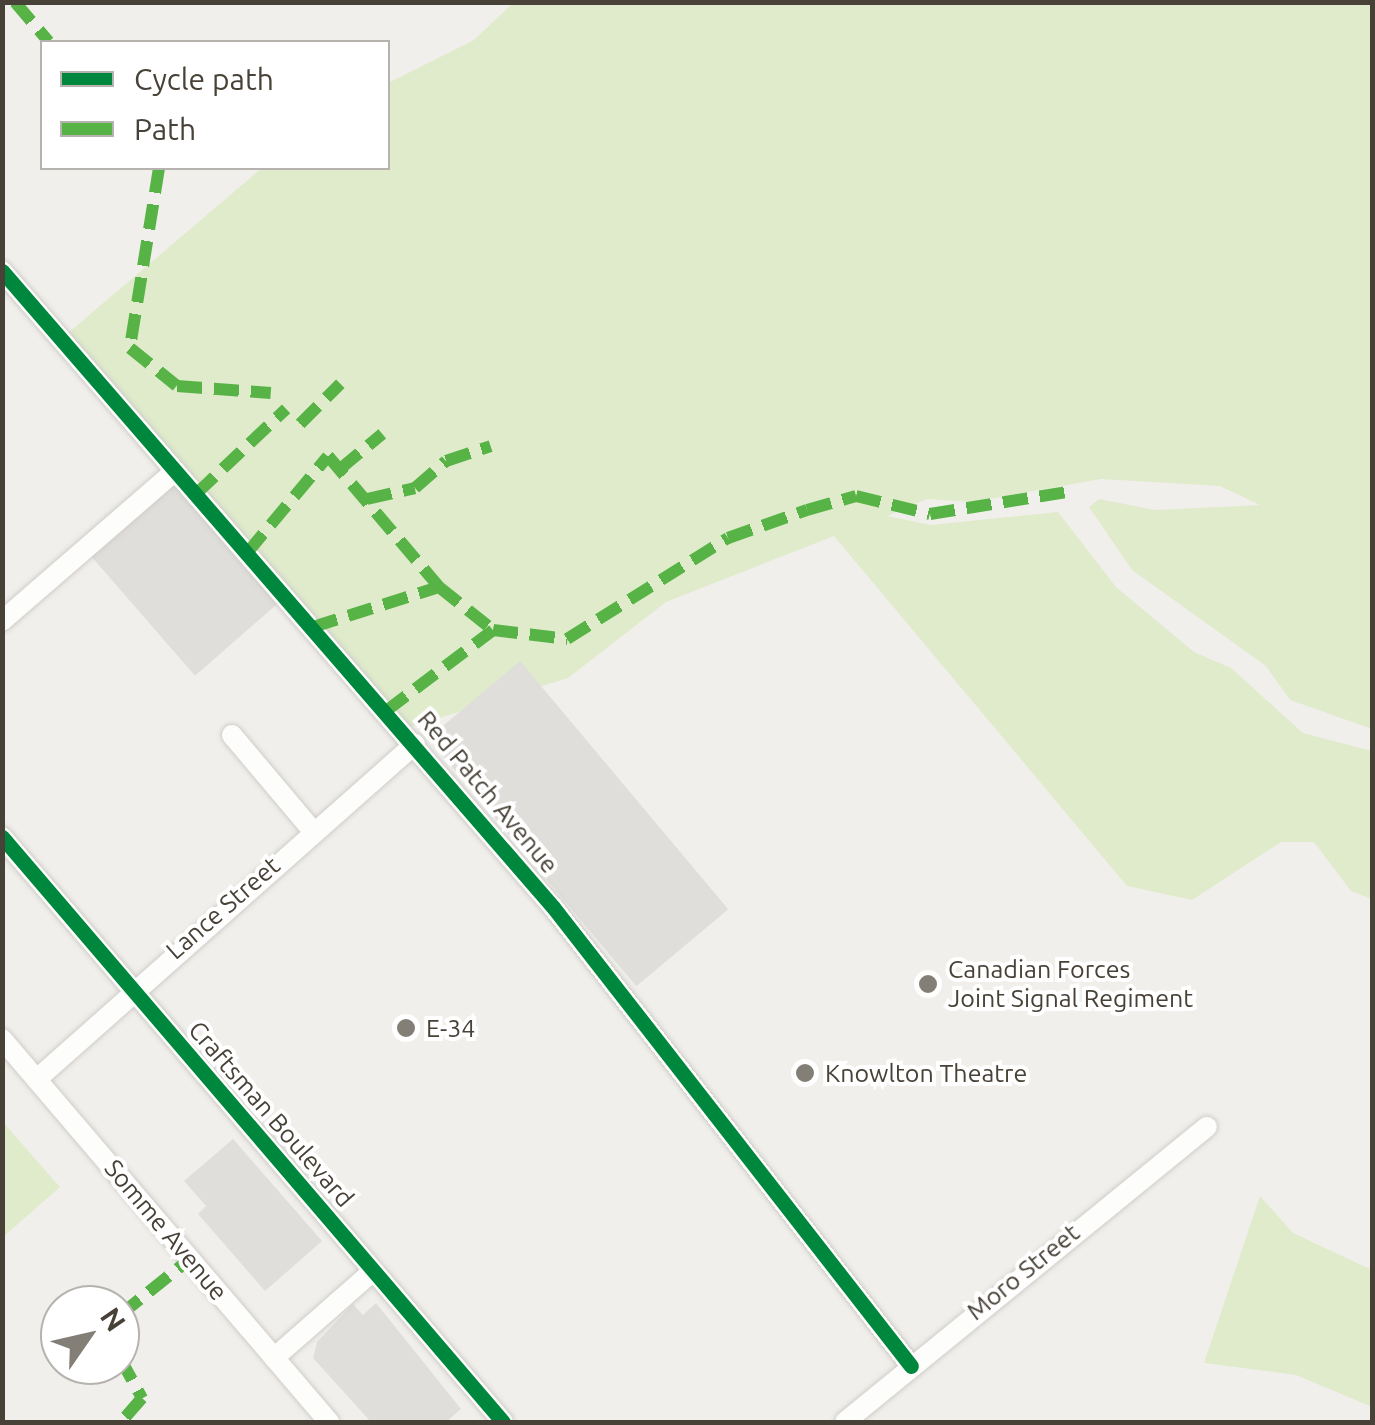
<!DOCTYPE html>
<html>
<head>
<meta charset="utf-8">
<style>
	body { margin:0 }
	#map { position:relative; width:1375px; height:1425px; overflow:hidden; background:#f1efeb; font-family:Ubuntu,sans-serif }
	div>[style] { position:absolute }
	.green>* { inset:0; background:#dfebcb }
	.parking>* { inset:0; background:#e0dedb; transform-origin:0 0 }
	.roads { filter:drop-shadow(0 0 2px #cfcdc9) drop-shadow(0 0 2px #cfcdc9) }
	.minor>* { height:20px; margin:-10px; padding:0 10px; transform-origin:10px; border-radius:10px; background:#fdfdfc }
	.quiet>* { height:12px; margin-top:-6px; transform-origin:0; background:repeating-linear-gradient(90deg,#57b346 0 25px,transparent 0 37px) }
	.cycleway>* { height:15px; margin:-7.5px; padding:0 7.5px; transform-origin:7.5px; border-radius:7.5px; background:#00873e }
	.dots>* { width:28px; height:28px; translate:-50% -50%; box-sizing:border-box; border:5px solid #fff; border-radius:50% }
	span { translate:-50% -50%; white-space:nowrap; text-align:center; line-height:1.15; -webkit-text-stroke:8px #fff; paint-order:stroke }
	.street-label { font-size:25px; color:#484137 }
	.poi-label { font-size:25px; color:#484137 }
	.left { translate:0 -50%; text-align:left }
	.frame { position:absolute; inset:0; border:5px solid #484137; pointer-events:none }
	.legend { position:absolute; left:40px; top:40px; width:350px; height:130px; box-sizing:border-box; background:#fff; border:2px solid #b6b3af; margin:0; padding:12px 18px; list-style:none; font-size:30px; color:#484137 }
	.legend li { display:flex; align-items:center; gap:20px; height:50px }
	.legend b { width:50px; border:2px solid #b6b3af }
	.north { position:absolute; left:40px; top:1285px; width:100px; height:100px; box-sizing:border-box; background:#fff; border:2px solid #b6b3af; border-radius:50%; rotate:56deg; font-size:28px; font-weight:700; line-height:40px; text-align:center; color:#484137 }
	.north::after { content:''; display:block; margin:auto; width:35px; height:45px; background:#837e76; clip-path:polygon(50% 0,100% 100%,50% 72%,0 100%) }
</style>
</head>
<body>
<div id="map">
	<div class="green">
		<div style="clip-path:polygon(513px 3px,1372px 3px,1372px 729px,1290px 700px,1266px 666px,1132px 570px,1089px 507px,1099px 499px,1155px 510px,1260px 505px,1220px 486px,1101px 479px,971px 502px,927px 499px,887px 516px,931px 525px,1058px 512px,1116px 587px,1194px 652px,1231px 668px,1303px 733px,1372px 751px,1372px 899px,1351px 891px,1314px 842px,1281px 842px,1192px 900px,1127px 886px,834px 536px,666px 602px,568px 678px,397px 731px,67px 334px,262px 168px,388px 168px,388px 83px,474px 40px)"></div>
		<div style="clip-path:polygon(2px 1121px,60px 1187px,3px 1237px,2px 1237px)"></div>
		<div style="clip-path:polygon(1260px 1196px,1293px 1233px,1372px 1270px,1372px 1407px,1296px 1375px,1204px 1363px)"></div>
	</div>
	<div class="parking">
		<div style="left:175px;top:485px;width:157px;height:110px;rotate:49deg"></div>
		<div style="left:520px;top:661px;width:324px;height:120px;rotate:50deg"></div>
		<div style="clip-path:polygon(233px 1139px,322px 1241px,265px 1291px,198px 1214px,206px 1206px,184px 1181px)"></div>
		<div style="clip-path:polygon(376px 1303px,461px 1409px,446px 1422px,371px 1422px,313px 1358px,317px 1342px,353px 1304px,363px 1315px)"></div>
	</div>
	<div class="roads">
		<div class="minor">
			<div style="left:2px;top:271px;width:841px;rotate:49.1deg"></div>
			<div style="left:553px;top:907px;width:582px;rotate:52.05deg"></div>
			<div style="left:2px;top:621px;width:229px;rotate:-40.9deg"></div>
			<div style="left:232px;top:735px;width:124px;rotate:49.9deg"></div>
			<div style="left:2px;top:837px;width:770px;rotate:49.42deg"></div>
			<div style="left:2px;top:1039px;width:504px;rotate:49.51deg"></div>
			<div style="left:37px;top:1079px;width:505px;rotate:-41.55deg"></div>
			<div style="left:274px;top:1358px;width:132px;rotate:-41.3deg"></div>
			<div style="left:845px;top:1422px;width:467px;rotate:-39.2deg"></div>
		</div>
	</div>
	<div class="quiet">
		<div style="left:15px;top:2px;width:52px;rotate:49.6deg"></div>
		<div style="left:159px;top:168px;width:182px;rotate:99.2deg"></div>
		<div style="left:130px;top:348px;width:60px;rotate:39deg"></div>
		<div style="left:177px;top:386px;width:94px;rotate:4.3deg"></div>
		<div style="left:300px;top:424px;width:57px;rotate:-45deg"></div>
		<div style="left:340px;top:469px;width:55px;rotate:-39.8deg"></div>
		<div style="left:196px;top:494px;width:124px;rotate:-43.4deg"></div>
		<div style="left:367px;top:499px;width:49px;rotate:-12.9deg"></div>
		<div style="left:415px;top:488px;width:41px;rotate:-41.1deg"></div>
		<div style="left:446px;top:461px;width:47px;rotate:-18.4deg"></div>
		<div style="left:247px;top:553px;width:126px;rotate:-50.1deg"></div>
		<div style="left:328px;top:456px;width:172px;rotate:49.7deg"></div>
		<div style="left:313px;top:627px;width:132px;rotate:-17.6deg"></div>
		<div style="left:439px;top:587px;width:69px;rotate:38.5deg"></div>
		<div style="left:493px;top:630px;width:75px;rotate:6.9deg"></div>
		<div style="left:567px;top:639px;width:190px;rotate:-32.1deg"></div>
		<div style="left:728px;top:538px;width:84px;rotate:-19.5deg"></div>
		<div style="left:807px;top:510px;width:51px;rotate:-15.9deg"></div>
		<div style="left:856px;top:496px;width:76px;rotate:13.7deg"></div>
		<div style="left:930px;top:514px;width:146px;rotate:-9.1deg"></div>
		<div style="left:386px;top:711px;width:134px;rotate:-37.1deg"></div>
		<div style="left:120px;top:1315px;width:90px;rotate:-38.7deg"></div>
		<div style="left:120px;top:1358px;width:46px;rotate:61.2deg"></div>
		<div style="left:142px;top:1398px;width:32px;rotate:131deg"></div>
	</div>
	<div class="cycleway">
		<div style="left:2px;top:271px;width:841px;rotate:49.1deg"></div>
		<div style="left:553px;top:907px;width:582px;rotate:52.05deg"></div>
		<div style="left:2px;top:837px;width:770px;rotate:49.42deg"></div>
	</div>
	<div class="dots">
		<div style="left:928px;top:984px;background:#837e76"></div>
		<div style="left:406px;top:1028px;background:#837e76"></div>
		<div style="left:805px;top:1073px;background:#837e76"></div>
	</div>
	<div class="street-label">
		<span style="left:488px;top:792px;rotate:50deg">Red Patch Avenue</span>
		<span style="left:223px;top:908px;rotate:-41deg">Lance Street</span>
		<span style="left:271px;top:1114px;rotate:49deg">Craftsman Boulevard</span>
		<span style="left:166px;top:1230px;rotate:50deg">Somme Avenue</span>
		<span style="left:1023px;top:1272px;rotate:-39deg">Moro Street</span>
	</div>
	<div class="poi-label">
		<span class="left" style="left:948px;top:984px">Canadian Forces<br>Joint Signal Regiment</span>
		<span class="left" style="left:426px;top:1028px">E-34</span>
		<span class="left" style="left:825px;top:1073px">Knowlton Theatre</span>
	</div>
	<div class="frame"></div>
	<ul class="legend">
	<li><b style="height:12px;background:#00873e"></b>Cycle path</li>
	<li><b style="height:12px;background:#57b346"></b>Path</li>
	</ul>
	<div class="north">N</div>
</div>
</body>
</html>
